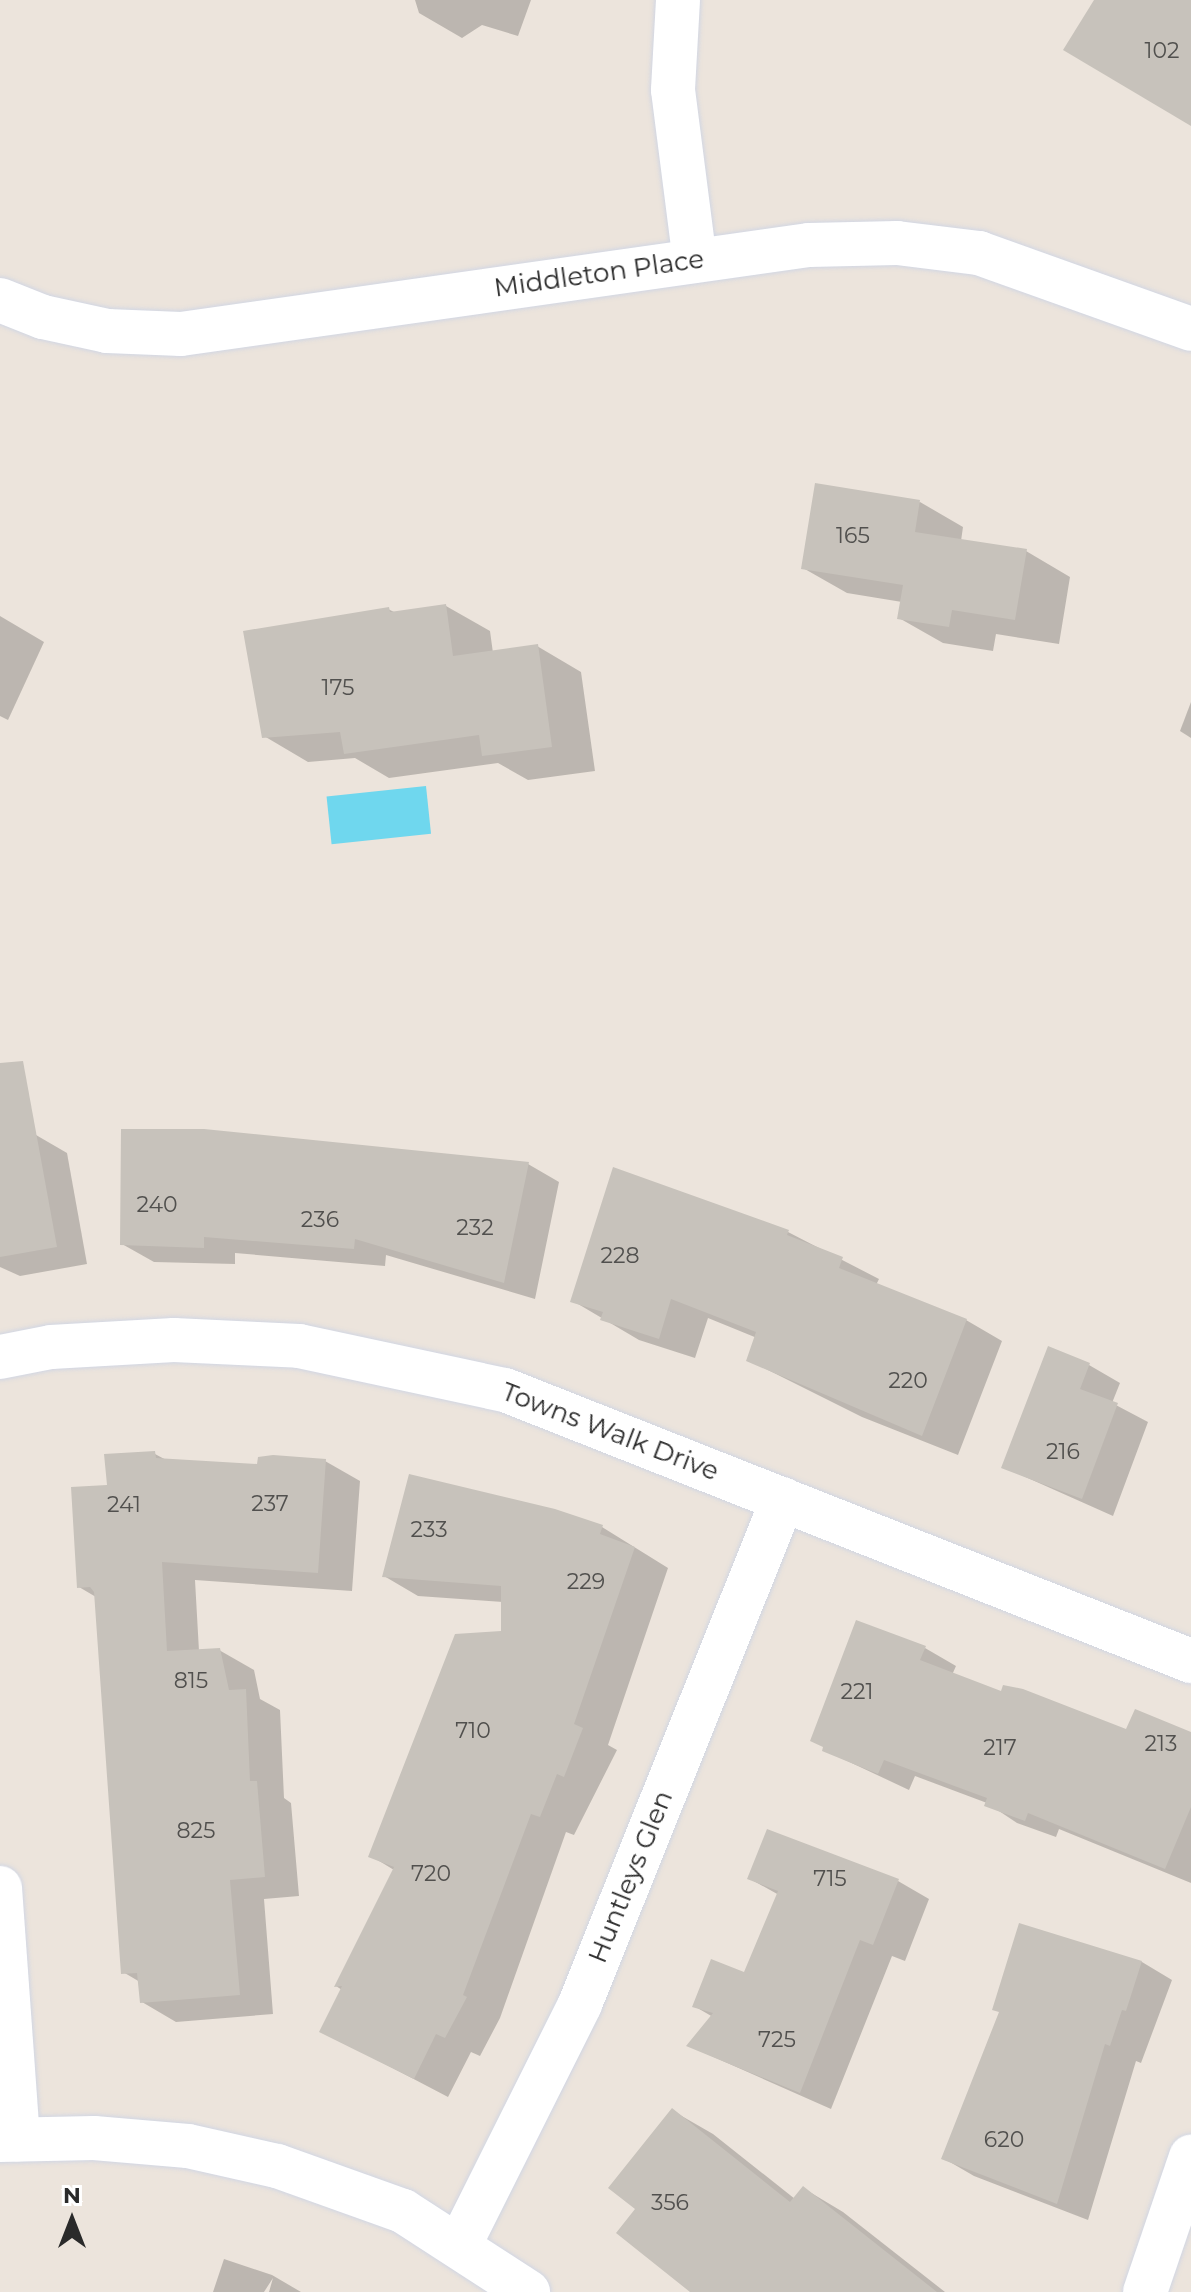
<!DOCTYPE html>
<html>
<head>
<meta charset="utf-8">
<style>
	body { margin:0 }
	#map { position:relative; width:1191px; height:2292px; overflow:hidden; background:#ece4dc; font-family:Montserrat,sans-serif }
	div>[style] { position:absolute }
	.water>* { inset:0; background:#6fd7ee; transform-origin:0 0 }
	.shadow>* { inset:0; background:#0003 }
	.building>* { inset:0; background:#c7c2bb }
	.roads { filter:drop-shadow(0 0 2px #d1d6e3) drop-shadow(0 0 2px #d1d6e3) }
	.street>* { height:44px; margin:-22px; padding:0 22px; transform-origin:22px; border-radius:22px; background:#fff }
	span { translate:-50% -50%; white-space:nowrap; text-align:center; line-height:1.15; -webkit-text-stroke:6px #fff; paint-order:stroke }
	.number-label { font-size:22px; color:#51504e }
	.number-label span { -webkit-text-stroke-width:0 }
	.street-label { font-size:26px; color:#2a2a2a }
	.north { position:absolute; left:32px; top:2180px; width:80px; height:80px; -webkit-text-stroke:6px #fff; paint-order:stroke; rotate:0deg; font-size:22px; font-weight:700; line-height:32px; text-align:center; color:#2a2a2a }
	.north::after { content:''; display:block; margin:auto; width:28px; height:36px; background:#2a2a2a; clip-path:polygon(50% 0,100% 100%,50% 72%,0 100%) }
</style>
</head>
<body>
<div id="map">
	<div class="water">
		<div style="left:426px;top:786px;width:48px;height:100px;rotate:84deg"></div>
	</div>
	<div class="shadow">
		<div style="clip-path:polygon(415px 0,531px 0,518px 36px,482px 25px,462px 38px,419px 13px)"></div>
		<div style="clip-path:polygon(920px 502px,963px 527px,961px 541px,1026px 551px,1070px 577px,1059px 644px,996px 634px,993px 651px,943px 643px,899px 618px,902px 602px,847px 593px,803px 568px)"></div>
		<div style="clip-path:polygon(446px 606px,490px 631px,493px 653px,537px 646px,581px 672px,595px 771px,528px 780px,498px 763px,389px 778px,355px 758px,308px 762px,264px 736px,388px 609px,396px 613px)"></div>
		<div style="clip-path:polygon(0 616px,44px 642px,8px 720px,0 716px)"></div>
		<div style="clip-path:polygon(1191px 702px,1191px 738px,1180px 731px)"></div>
		<div style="clip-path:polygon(36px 1135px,67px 1153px,87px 1264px,20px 1276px,0 1267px,0 1142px)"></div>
		<div style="clip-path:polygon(528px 1164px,559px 1182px,535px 1299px,386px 1255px,385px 1266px,235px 1253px,235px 1264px,154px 1262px,122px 1244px)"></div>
		<div style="clip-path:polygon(788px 1232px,879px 1279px,876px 1285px,966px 1320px,1002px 1341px,958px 1455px,862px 1417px,748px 1360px,757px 1338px,708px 1318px,695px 1358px,639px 1340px,573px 1301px)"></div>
		<div style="clip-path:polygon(1089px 1365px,1120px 1383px,1112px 1403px,1148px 1422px,1113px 1516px,1003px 1467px)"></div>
		<div style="clip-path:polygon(155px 1454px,168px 1461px,259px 1467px,325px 1461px,360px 1481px,352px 1591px,195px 1580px,199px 1651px,219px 1650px,254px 1670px,260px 1699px,280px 1710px,284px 1798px,291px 1803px,299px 1896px,264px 1899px,273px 2014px,176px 2022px,142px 2002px,140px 1982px,123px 1972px,96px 1597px,79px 1587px,109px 1487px)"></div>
		<div style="clip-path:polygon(602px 1527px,668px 1568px,608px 1745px,617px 1750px,574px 1835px,566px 1832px,500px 2018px,480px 2056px,471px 2052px,448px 2097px,322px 2031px,342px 1990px,336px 1986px,394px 1870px,371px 1856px,503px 1633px,503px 1602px,418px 1596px,384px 1576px)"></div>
		<div style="clip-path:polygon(925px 1648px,956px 1666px,952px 1675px,1002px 1694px,1127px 1732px,1191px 1734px,1191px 1883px,1059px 1829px,1056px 1837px,1017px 1823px,987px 1803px,915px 1776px,909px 1790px,824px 1750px)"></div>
		<div style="clip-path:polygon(750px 1879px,898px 1881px,929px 1899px,905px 1961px,892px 1956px,831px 2109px,689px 2046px,713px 2017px,694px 2006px,745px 1975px,779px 1895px)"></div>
		<div style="clip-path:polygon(1020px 1925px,1142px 1962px,1172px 1980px,1141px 2063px,1136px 2061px,1088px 2220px,974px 2176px,943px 2158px,1001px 2012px)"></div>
		<div style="clip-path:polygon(673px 2111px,713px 2134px,795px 2199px,803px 2188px,843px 2212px,945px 2292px,698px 2292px,638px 2208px)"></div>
		<div style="clip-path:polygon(224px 2259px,272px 2275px,301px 2292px,269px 2292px,273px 2278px,264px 2292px,213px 2292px)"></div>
	</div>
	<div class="building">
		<div style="clip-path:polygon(1094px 0,1191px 0,1191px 126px,1063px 50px)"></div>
		<div style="clip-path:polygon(815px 483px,920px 500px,915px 532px,1027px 549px,1015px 620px,952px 610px,949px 627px,897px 619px,903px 585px,801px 569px)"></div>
		<div style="clip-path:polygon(446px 604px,453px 656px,538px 644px,552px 747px,482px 756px,479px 735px,344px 754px,340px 732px,262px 738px,243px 631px,389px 607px,390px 612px)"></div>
		<div style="clip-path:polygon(23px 1061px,57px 1247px,0 1257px,0 1063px)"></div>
		<div style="clip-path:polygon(121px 1129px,204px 1129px,529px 1162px,504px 1283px,355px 1239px,354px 1249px,204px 1237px,204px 1248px,120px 1245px)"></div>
		<div style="clip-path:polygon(613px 1167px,789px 1230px,787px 1235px,843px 1257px,839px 1268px,967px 1319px,922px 1436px,746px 1361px,756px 1332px,671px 1299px,659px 1339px,600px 1320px,603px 1312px,570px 1302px)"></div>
		<div style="clip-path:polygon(1048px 1346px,1090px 1363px,1080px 1389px,1118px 1403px,1082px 1499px,1001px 1468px)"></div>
		<div style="clip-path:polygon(155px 1451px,156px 1458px,257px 1464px,258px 1457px,273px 1455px,326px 1459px,318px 1573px,162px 1562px,167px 1651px,220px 1648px,229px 1690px,246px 1689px,250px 1781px,257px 1781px,265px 1877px,230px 1880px,240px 1995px,140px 2003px,137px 1973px,121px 1974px,94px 1592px,90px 1587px,77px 1588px,71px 1487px,107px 1485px,104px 1454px)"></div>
		<div style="clip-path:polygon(409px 1474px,555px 1509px,603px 1525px,600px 1534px,635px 1547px,574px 1724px,583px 1728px,564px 1777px,557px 1774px,540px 1817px,531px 1814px,463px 1995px,467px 1997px,445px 2038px,436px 2034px,414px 2079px,319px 2032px,342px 1986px,334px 1987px,394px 1867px,368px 1857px,455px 1634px,501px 1631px,501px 1586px,382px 1577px)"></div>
		<div style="clip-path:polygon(856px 1620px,926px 1646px,920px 1660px,1001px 1691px,1003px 1685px,1023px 1689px,1126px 1729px,1135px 1709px,1191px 1732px,1191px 1807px,1165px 1869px,1028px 1813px,1025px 1821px,984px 1806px,987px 1798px,884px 1760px,878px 1774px,822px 1751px,823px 1747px,810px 1741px)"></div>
		<div style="clip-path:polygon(767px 1829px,899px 1879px,873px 1945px,860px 1940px,800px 2093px,686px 2046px,713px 2013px,692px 2007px,711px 1959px,744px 1972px,778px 1891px,747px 1879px)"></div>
		<div style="clip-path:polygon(1019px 1923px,1142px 1961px,1126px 2011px,1122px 2010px,1110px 2046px,1105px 2044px,1057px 2204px,941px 2159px,999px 2012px,992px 2010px)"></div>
		<div style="clip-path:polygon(672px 2108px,790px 2202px,803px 2186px,937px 2292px,690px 2292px,616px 2233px,635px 2209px,608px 2188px)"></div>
	</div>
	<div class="roads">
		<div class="street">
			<div style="left:678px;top:0;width:90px;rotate:93.2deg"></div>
			<div style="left:673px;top:90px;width:172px;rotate:82.7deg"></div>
			<div style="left:0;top:300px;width:46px;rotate:21.6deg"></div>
			<div style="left:43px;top:317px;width:66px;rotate:12.3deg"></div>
			<div style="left:107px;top:331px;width:74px;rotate:2.3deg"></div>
			<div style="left:181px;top:334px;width:634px;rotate:-8.07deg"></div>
			<div style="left:809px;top:245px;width:88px;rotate:-1.3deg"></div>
			<div style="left:897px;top:243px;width:83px;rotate:7deg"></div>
			<div style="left:979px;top:253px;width:225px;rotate:19.7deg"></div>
			<div style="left:0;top:1357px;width:52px;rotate:-11.1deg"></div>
			<div style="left:51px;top:1347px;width:123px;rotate:-3.3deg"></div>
			<div style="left:174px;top:1340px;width:125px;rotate:2.7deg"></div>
			<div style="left:299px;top:1346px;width:211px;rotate:12.1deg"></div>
			<div style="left:505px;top:1390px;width:738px;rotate:21.56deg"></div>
			<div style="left:0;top:1888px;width:252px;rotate:85.9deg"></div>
			<div style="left:0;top:2140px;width:94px;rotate:-1.2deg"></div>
			<div style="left:94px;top:2138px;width:94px;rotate:4.9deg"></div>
			<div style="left:188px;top:2146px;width:91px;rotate:12.7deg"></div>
			<div style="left:277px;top:2166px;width:134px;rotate:19.7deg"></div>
			<div style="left:403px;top:2211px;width:149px;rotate:32.9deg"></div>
			<div style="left:459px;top:2246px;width:271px;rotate:-63.4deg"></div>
			<div style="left:580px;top:2004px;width:544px;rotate:-68.1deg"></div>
			<div style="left:1145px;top:2292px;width:143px;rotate:-71.2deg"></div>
		</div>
	</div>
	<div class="number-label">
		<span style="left:1162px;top:51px">102</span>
		<span style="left:853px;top:536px">165</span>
		<span style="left:338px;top:688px">175</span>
		<span style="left:157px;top:1205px">240</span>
		<span style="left:320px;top:1220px">236</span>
		<span style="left:475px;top:1228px">232</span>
		<span style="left:620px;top:1256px">228</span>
		<span style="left:908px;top:1381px">220</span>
		<span style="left:1063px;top:1452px">216</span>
		<span style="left:270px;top:1504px">237</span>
		<span style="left:124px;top:1505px">241</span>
		<span style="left:429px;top:1530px">233</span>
		<span style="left:586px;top:1582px">229</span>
		<span style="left:191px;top:1681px">815</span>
		<span style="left:857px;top:1692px">221</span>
		<span style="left:473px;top:1731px">710</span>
		<span style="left:1161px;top:1744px">213</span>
		<span style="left:1000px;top:1748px">217</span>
		<span style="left:196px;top:1831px">825</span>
		<span style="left:431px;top:1874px">720</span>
		<span style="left:830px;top:1879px">715</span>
		<span style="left:777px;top:2040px">725</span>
		<span style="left:1004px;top:2140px">620</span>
		<span style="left:670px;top:2203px">356</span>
	</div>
	<div class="street-label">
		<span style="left:599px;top:274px;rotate:-8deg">Middleton Place</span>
		<span style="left:610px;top:1432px;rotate:21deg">Towns Walk Drive</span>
		<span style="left:631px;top:1877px;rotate:-68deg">Huntleys Glen</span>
	</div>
	<div class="north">N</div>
</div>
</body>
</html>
